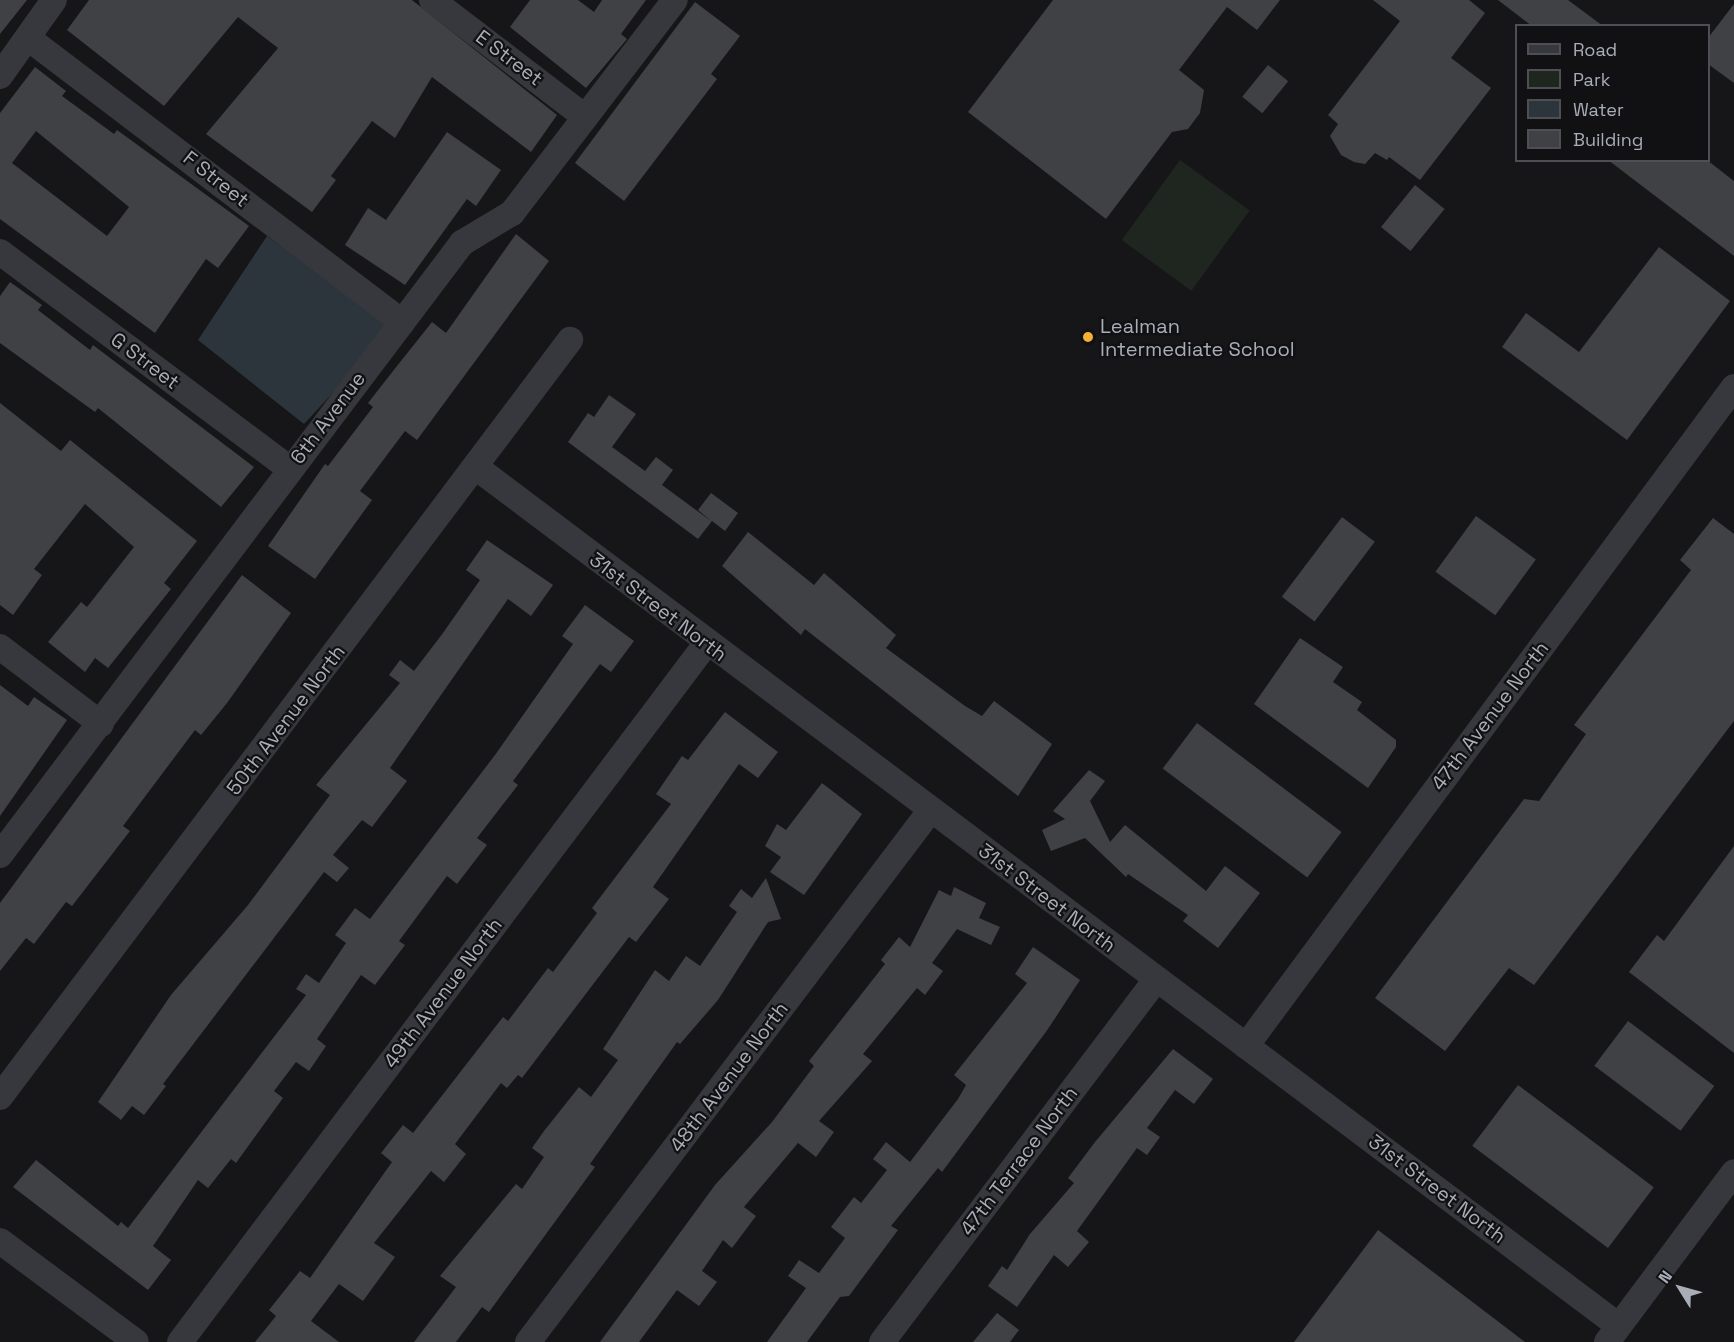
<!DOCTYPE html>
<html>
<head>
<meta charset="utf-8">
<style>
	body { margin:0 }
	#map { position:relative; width:1734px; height:1342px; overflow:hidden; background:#161618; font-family:"Space Grotesk",sans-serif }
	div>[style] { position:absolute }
	.green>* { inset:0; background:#1e261f; transform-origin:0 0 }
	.water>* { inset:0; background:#2c353c }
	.building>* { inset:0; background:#404145; transform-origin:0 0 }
	.street>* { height:26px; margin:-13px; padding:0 13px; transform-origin:13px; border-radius:13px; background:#37383d }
	.dots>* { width:16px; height:16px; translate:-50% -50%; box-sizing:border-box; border:3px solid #111113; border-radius:50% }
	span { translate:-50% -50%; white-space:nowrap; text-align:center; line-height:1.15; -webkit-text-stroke:4.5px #111113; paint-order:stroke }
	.street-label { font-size:20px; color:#a8adb8 }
	.poi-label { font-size:20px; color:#a8adb8 }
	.left { translate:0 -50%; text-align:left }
	.legend { position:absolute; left:1515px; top:24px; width:195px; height:138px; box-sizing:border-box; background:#111113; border:2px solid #4d4f55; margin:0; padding:8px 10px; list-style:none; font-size:18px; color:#a8adb8 }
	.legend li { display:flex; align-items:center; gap:12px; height:30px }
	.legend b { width:30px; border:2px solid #4d4f55 }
	.north { position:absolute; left:1650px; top:1258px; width:60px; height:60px; -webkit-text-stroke:4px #111113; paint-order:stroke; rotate:307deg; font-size:16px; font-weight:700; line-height:24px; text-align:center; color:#a8adb8 }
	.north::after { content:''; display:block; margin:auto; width:21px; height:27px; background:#a8adb8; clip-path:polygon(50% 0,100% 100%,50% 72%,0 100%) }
</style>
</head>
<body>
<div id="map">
	<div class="green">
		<div style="left:1180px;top:160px;width:86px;height:99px;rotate:36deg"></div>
	</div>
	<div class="water">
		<div style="clip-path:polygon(267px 236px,393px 328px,304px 424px,198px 340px)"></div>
	</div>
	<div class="building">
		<div style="clip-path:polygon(0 0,27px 0,0 34px)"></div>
		<div style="clip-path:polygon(89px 0,412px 0,557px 115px,531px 152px,432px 77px,395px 138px,372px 121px,331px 176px,336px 180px,312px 212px,206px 134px,278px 48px,238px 17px,164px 106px,67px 30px)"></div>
		<div style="clip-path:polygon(530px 0,578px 0,594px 12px,602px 0,646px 0,621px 34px,627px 39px,586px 88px,510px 27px)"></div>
		<div style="clip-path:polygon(1053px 0,1280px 0,1257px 30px,1227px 7px,1179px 70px,1204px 90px,1200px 113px,1188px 129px,1172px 132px,1106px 219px,968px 112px)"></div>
		<div style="clip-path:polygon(1373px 0,1469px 0,1485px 13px,1451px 58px,1491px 88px,1420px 180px,1389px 157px,1387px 160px,1375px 153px,1365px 164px,1354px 162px,1341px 155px,1330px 136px,1338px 124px,1328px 115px,1400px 21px)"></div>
		<div style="clip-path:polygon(1498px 0,1568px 0,1603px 26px,1532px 26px)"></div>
		<div style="clip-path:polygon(695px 2px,740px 36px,711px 74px,717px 79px,624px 201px,575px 163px)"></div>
		<div style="clip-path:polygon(1734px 4px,1734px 83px,1708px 64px,1708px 38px)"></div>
		<div style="left:1268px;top:65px;width:26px;height:41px;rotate:39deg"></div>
		<div style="clip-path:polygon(evenodd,35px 67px,66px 91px,62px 96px,114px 134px,117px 130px,249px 226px,218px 268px,206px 259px,155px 333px,0 219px,0 113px,35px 67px,36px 131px,129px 207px,107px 236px,12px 163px,36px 131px)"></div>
		<div style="clip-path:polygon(447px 132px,501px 170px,476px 206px,467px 199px,405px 285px,345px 245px,368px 208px,386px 220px)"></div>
		<div style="clip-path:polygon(1608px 160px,1707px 160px,1734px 181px,1734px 256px)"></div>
		<div style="left:1415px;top:185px;width:38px;height:54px;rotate:39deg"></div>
		<div style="clip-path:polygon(516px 234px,549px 261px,417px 440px,405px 431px,360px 491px,372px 500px,315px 579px,268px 546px,325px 464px,328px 466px,373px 407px,368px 403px,397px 366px,432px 322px,446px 333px)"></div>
		<div style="clip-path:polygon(1659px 247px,1730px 301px,1627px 440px,1502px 347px,1526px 313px,1579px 352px)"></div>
		<div style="clip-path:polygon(10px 282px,42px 305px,38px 310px,90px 350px,93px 345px,254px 467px,221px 507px,98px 408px,95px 412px,0 343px,0 296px)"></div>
		<div style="clip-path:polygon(609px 395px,636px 414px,612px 447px,645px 471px,656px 457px,673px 470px,662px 485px,711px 521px,698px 510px,711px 493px,738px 513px,725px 531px,712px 521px,698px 539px,568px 442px,588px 413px,594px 417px)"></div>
		<div style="clip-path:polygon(0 403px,61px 451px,70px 440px,197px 541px,164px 583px,171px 589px,108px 668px,95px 658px,85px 672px,48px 642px,81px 602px,87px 607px,134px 547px,85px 504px,34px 569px,42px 575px,13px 615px,0 605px)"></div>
		<div style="left:1476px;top:516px;width:74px;height:69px;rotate:36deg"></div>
		<div style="left:1342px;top:517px;width:41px;height:100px;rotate:37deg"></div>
		<div style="clip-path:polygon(1713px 518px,1734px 534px,1734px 721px,1534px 985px,1509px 968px,1445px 1051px,1375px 998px,1524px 799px,1539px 801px,1586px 734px,1574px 725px,1691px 570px,1680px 560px)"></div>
		<div style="clip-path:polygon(748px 532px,814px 585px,824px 573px,896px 635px,886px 648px,965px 706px,982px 716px,994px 701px,1052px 744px,1018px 796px,805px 629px,801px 635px,722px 566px)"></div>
		<div style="clip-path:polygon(487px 540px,553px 585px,531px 616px,508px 599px,390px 768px,407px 781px,372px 827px,362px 820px,333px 855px,349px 868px,337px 882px,324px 872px,163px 1084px,166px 1086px,144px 1115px,132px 1106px,121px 1120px,98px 1102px,171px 995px,248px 905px,330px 795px,316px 785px,400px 683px,389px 675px,400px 660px,414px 671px,443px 633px,480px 580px,466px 570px)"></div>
		<div style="clip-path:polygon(242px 575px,291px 613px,227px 703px,201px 735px,195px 730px,123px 826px,130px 831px,72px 906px,66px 902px,34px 944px,26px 938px,0 971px,0 903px)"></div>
		<div style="clip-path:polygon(585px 605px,634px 641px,611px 672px,600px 664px,513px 781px,518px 785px,477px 838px,487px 845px,457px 884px,447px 876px,399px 941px,405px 945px,375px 985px,361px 975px,317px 1039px,326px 1046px,309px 1071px,296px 1062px,274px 1091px,283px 1098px,236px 1163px,231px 1159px,208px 1188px,198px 1180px,153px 1246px,171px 1260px,148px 1290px,13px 1187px,36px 1160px,118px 1226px,121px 1222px,128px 1228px,306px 995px,296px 989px,306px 974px,319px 983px,346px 943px,335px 935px,355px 908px,370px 919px,495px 755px,573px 644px,562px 636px)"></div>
		<div style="clip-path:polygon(1300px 638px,1343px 667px,1333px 682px,1362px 702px,1357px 710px,1396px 740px,1396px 747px,1368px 788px,1254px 704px)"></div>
		<div style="clip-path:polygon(0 685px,28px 706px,34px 697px,67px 720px,0 816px)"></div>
		<div style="clip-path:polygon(725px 712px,778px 752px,758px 778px,739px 764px,653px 887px,669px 899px,636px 942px,629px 937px,522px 1078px,518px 1075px,507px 1088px,501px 1083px,455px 1144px,466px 1154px,444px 1182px,431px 1171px,374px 1243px,395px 1257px,363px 1301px,339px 1284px,311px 1321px,339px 1342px,255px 1342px,276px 1316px,269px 1310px,300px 1271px,310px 1278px,392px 1162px,381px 1153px,403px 1125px,413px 1133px,503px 1017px,508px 1021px,548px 968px,553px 972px,597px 913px,592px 908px,671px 804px,656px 794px,682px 756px,688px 760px)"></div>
		<div style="left:1197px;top:723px;width:181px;height:57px;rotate:37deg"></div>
		<div style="clip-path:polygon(1089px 770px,1105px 781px,1090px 801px,1110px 842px,1125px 825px,1206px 891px,1225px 866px,1260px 893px,1218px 948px,1183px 921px,1188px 915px,1128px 874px,1126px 877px,1085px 838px,1051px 851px,1042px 830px,1065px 819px,1053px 811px)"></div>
		<div style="clip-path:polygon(822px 783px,862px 814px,804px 895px,770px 872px,781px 857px,765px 846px,777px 824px,786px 830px)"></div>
		<div style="clip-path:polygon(1734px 846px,1734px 1053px,1629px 972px,1657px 935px,1664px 941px)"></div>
		<div style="clip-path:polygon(766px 878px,781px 919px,768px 922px,718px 1000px,680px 1044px,677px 1042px,590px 1164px,595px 1167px,489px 1312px,482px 1307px,456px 1342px,414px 1342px,456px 1287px,440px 1276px,516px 1184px,522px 1189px,544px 1157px,532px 1148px,544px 1131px,579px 1087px,591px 1097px,618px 1060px,603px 1049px,655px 970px,669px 981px,686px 956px,700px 966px,737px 912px,729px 906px,741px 889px,752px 898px)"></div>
		<div style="clip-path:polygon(954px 887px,986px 903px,979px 918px,1000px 927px,991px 945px,957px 929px,932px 963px,943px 971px,925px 995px,917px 988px,863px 1054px,872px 1061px,819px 1121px,834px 1132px,816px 1157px,798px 1143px,744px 1207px,756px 1216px,732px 1248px,723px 1240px,702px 1271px,717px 1282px,699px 1306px,677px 1290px,639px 1342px,600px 1342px,715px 1185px,772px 1122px,814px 1066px,809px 1061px,885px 964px,881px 960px,899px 937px,910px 947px,939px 890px,951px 896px)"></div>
		<div style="clip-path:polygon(1033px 947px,1080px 980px,1048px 1029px,942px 1172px,938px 1168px,891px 1226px,898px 1230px,849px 1296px,840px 1297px,807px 1342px,767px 1342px,806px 1288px,788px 1276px,799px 1260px,819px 1273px,845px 1238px,831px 1227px,854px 1197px,861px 1203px,887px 1170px,873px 1159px,886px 1142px,910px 1162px,958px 1099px,966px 1085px,954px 1075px,1027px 983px,1015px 974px)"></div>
		<div style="left:1628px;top:1021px;width:108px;height:56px;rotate:37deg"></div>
		<div style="clip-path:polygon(1173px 1049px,1213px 1079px,1194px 1104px,1175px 1090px,1147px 1128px,1160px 1137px,1147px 1155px,1137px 1148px,1077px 1231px,1089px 1242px,1068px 1267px,1054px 1255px,1017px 1307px,988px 1286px,1002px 1266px,1007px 1270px,1030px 1234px,1074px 1183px,1068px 1178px,1095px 1142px)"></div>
		<div style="left:1518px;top:1085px;width:170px;height:76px;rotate:37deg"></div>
		<div style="clip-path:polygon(1378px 1230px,1525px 1342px,1294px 1342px)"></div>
		<div style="clip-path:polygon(997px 1313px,1019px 1330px,1010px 1342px,973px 1342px)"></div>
	</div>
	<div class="street">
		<div style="left:432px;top:0;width:193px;rotate:37.4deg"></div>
		<div style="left:28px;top:38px;width:470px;rotate:37.2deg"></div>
		<div style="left:0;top:76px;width:93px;rotate:-54.6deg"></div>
		<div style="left:0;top:252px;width:362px;rotate:36.8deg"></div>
		<div style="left:477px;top:468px;width:1428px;rotate:36.92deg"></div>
		<div style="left:0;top:647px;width:127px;rotate:37.3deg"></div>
		<div style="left:0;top:855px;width:767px;rotate:-52.95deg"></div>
		<div style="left:462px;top:243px;width:58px;rotate:-31deg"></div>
		<div style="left:512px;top:213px;width:268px;rotate:-52.6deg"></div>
		<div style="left:1246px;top:1046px;width:820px;rotate:-53.48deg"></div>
		<div style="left:0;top:1097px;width:948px;rotate:-53.02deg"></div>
		<div style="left:0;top:1241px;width:169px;rotate:36.6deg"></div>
		<div style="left:180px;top:1342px;width:874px;rotate:-53deg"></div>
		<div style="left:528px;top:1342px;width:666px;rotate:-52.87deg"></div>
		<div style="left:882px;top:1342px;width:454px;rotate:-52.9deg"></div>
		<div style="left:1607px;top:1342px;width:212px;rotate:-53.2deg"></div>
	</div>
	<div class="dots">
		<div style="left:1088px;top:337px;background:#f2b134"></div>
	</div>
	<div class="street-label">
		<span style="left:509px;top:58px;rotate:37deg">E Street</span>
		<span style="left:216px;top:179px;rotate:38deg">F Street</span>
		<span style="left:145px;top:361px;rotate:37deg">G Street</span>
		<span style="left:328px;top:418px;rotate:-53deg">6th Avenue</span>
		<span style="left:658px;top:607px;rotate:37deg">31st Street North</span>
		<span style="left:1490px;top:716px;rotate:-53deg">47th Avenue North</span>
		<span style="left:286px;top:720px;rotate:-53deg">50th Avenue North</span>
		<span style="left:1047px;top:898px;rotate:37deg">31st Street North</span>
		<span style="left:443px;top:993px;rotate:-53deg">49th Avenue North</span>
		<span style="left:729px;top:1077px;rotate:-53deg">48th Avenue North</span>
		<span style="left:1019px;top:1161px;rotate:-53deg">47th Terrace North</span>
		<span style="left:1437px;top:1189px;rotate:37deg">31st Street North</span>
	</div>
	<div class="poi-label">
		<span class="left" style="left:1100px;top:338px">Lealman<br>Intermediate School</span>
	</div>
	<ul class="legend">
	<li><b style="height:8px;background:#37383d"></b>Road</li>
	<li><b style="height:16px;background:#1e261f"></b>Park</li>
	<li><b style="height:16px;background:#2c353c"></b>Water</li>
	<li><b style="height:16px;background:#404145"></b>Building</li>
	</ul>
	<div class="north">N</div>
</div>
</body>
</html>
